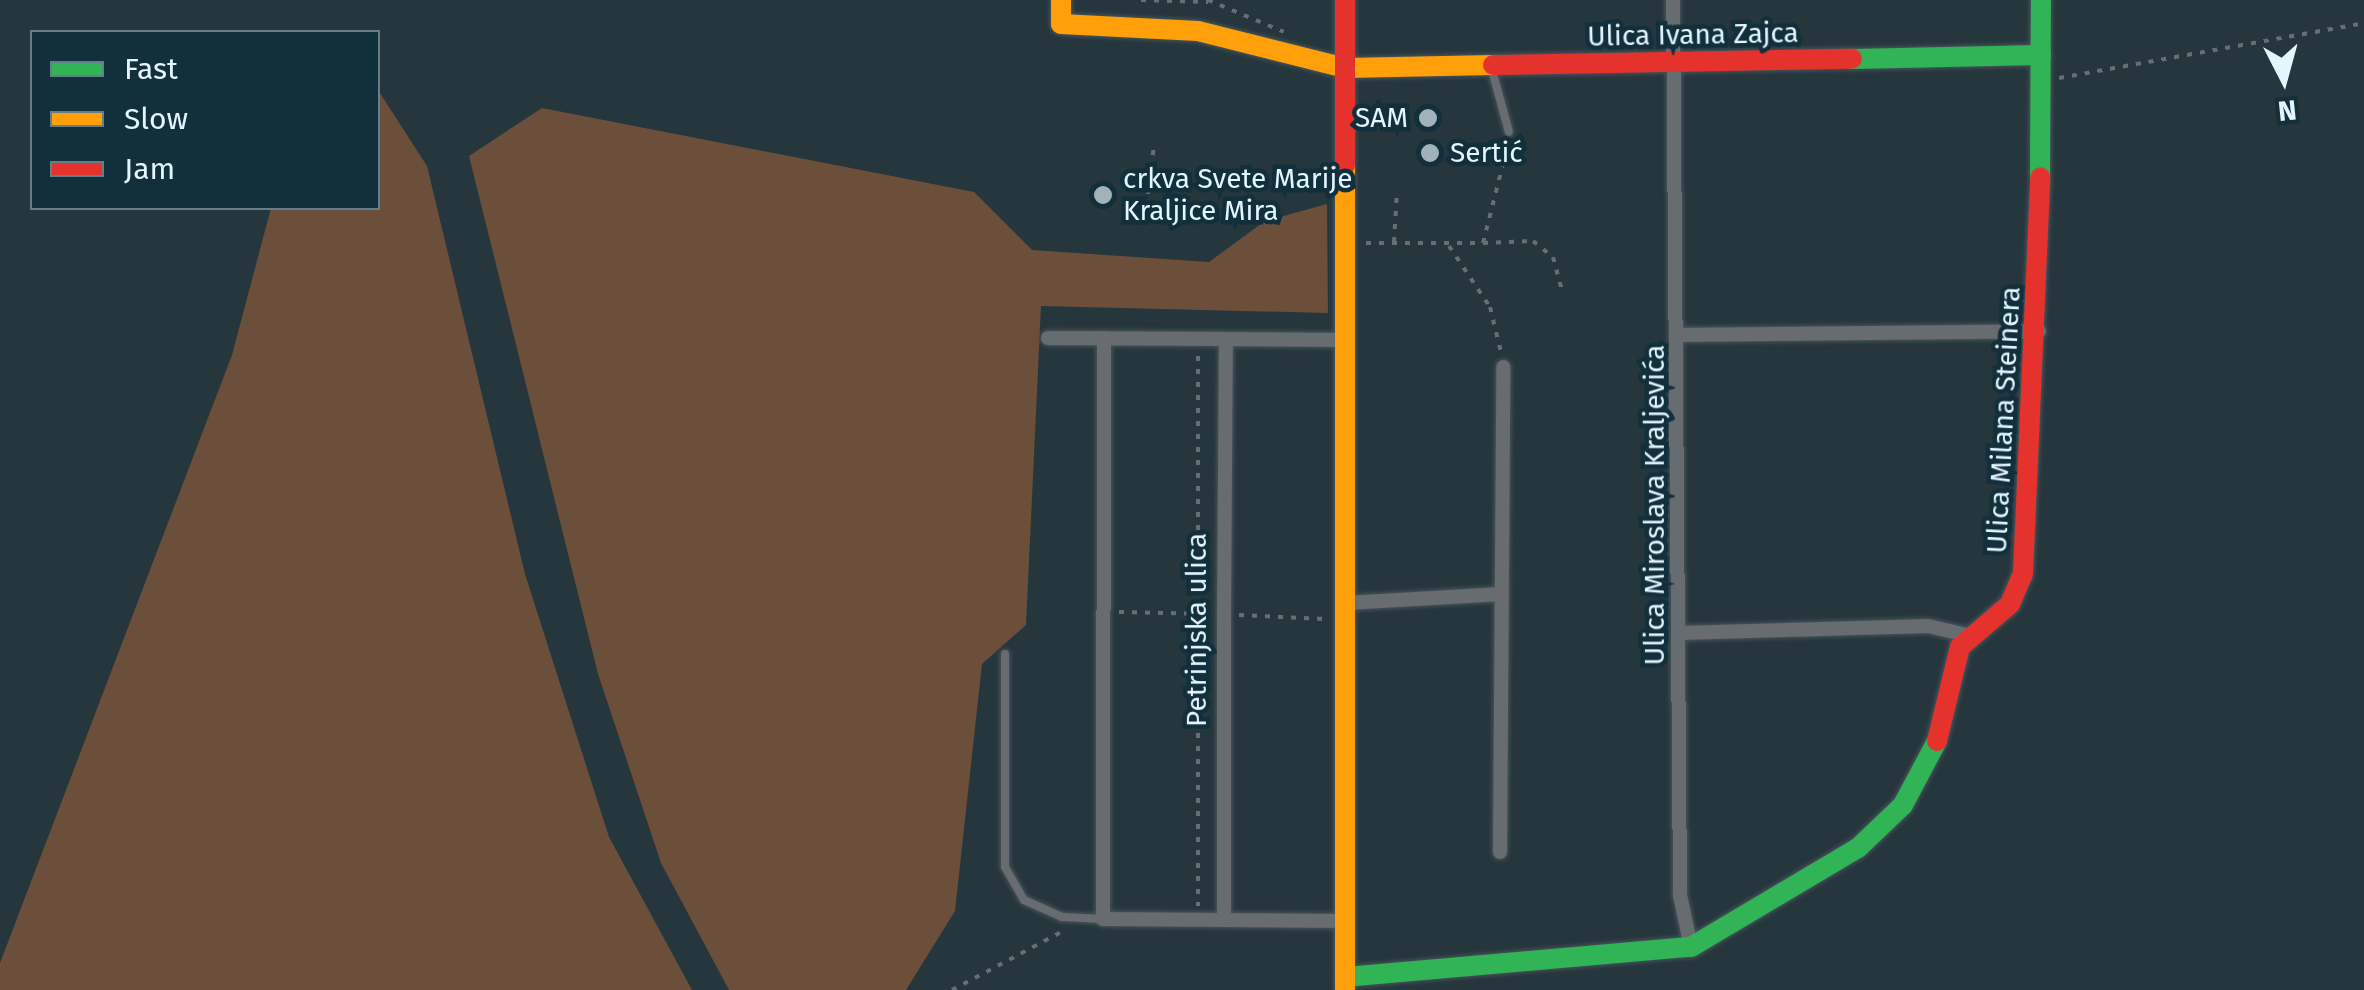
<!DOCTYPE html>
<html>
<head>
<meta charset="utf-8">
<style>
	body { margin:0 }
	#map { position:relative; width:2364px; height:990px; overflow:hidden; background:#26363d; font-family:"Fira Sans",sans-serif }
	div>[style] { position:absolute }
	.green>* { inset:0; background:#6b4f3a }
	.path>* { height:4px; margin-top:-2px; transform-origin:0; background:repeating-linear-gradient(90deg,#676f73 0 5px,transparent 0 13px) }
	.roads { filter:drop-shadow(0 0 2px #46545a) drop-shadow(0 0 2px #46545a) }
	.lane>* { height:8px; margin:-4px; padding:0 4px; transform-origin:4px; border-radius:4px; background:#666c6f }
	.street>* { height:14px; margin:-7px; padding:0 7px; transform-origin:7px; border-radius:7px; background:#666c6f }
	.fast>* { height:20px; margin:-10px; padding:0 10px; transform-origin:10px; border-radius:10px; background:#30b455 }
	.slow>* { height:20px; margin:-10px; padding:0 10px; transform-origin:10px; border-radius:10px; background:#ff9f0a }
	.jam>* { height:20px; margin:-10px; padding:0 10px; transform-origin:10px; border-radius:10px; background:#e5322d }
	.dots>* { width:28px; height:28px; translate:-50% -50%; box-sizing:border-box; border:5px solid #122f3c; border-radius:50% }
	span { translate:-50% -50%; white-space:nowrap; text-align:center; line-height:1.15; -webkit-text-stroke:9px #122f3c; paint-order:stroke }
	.street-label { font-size:28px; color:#e4f5fd }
	.poi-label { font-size:28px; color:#e4f5fd }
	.right { translate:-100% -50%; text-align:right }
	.left { translate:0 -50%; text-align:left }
	.legend { position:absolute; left:30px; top:30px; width:350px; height:180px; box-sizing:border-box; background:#122f3c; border:2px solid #667e89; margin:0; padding:12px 18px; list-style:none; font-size:30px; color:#e4f5fd }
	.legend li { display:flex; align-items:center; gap:20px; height:50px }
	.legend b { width:50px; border:2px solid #667e89 }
	.north { position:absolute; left:2234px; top:30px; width:100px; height:100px; -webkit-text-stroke:8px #122f3c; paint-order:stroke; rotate:174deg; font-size:28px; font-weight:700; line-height:40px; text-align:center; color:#e4f5fd }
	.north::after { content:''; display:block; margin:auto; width:35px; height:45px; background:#e4f5fd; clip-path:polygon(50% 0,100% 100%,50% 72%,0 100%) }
</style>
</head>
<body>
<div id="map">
	<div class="green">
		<div style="clip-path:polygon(378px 90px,427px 166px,525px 574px,609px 837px,692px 990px,0 990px,0 963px,232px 355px,271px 208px,378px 208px)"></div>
		<div style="clip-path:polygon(542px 108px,974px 192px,1032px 250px,1209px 262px,1265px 221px,1327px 204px,1328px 313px,1041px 306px,1026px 625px,982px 664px,955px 911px,906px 990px,729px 990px,661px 863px,598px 674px,469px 156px)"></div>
	</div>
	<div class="path">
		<div style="left:1141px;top:0;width:67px;rotate:1.7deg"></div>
		<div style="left:1208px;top:0;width:82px;rotate:22.8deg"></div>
		<div style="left:2059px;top:78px;width:310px;rotate:-10.2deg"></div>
		<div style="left:1148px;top:194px;width:49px;rotate:-83deg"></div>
		<div style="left:1394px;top:242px;width:50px;rotate:-86.6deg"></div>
		<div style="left:1366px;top:243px;width:117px"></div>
		<div style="left:1483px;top:243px;width:102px;rotate:-75.8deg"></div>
		<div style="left:1483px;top:243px;width:50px;rotate:-2.3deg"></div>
		<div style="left:1533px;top:241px;width:26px;rotate:39deg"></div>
		<div style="left:1553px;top:257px;width:34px;rotate:75deg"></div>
		<div style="left:1449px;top:246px;width:73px;rotate:56.1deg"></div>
		<div style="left:1490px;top:307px;width:46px;rotate:76.3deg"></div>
		<div style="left:1198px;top:356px;width:550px;rotate:90deg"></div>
		<div style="left:1119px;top:612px;width:91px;rotate:1.3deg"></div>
		<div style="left:1239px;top:615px;width:86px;rotate:2.7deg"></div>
		<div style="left:952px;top:990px;width:128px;rotate:-28deg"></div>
	</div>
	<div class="roads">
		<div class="lane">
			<div style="left:1492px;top:70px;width:64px;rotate:74.7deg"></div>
			<div style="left:1005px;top:654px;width:213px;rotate:90deg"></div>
			<div style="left:1005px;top:867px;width:38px;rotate:60deg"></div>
			<div style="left:1024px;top:900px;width:42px;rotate:24.1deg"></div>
			<div style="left:1062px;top:917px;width:41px;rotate:2.8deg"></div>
		</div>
		<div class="street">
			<div style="left:1673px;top:0;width:895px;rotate:89.55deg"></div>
			<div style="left:1680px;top:895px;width:53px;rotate:78.1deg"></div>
			<div style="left:1679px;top:335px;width:360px;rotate:-0.6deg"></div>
			<div style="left:1048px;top:338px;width:178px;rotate:0.3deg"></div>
			<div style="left:1104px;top:338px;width:581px;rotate:90.1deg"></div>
			<div style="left:1103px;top:919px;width:121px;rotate:0.5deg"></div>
			<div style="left:1345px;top:603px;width:154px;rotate:-3.3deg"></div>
			<div style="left:1680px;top:633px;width:248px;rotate:-1.6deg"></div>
			<div style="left:1928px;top:626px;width:40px;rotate:13deg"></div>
			<div style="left:1500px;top:852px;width:485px;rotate:-89.6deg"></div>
			<div style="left:1345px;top:921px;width:121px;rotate:-179.5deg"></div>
			<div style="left:1224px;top:920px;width:306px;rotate:-90deg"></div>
			<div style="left:1224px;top:614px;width:275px;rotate:-89.6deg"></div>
			<div style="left:1226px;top:339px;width:119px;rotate:0.5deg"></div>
		</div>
		<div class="fast">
			<div style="left:1852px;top:59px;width:189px;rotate:-1.2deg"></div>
			<div style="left:2040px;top:177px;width:177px;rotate:-89.7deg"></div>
			<div style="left:1345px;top:977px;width:347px;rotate:-5deg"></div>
			<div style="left:1691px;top:947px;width:194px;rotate:-30.7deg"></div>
			<div style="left:1858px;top:848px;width:62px;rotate:-43.7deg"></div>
			<div style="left:1903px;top:805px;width:72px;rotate:-62deg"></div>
		</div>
		<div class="slow">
			<div style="left:1061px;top:0;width:24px;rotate:90deg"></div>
			<div style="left:1061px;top:24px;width:137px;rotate:2.9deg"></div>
			<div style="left:1198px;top:31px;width:152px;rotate:14.1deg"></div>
			<div style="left:1345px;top:68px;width:148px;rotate:-1.2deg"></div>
			<div style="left:1345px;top:165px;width:825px;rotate:90deg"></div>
		</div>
		<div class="jam">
			<div style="left:1345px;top:0;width:165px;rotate:90deg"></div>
			<div style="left:1493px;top:65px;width:359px;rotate:-1deg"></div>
			<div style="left:1937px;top:741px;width:97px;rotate:-76.3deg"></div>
			<div style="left:1960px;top:647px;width:66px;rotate:-40.7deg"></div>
			<div style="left:2010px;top:604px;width:33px;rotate:-67deg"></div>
			<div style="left:2023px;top:574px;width:397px;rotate:-87.5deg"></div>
		</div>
	</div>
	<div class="dots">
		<div style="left:1428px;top:118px;background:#a2b2ba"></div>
		<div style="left:1430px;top:153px;background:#a2b2ba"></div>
		<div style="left:1103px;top:195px;background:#a2b2ba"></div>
	</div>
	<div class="street-label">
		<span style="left:1693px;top:35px;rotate:-1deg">Ulica Ivana Zajca</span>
		<span style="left:2004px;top:420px;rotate:-87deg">Ulica Milana Steinera</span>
		<span style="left:1655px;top:505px;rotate:-90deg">Ulica Miroslava Kraljevića</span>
		<span style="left:1197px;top:630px;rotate:-90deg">Petrinjska ulica</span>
	</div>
	<div class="poi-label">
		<span class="right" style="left:1408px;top:118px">SAM</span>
		<span class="left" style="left:1450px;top:153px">Sertić</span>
		<span class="left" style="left:1123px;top:195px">crkva Svete Marije<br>Kraljice Mira</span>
	</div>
	<ul class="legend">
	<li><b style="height:12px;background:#30b455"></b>Fast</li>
	<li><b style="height:12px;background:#ff9f0a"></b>Slow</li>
	<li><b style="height:12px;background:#e5322d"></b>Jam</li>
	</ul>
	<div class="north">N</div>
</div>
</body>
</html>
